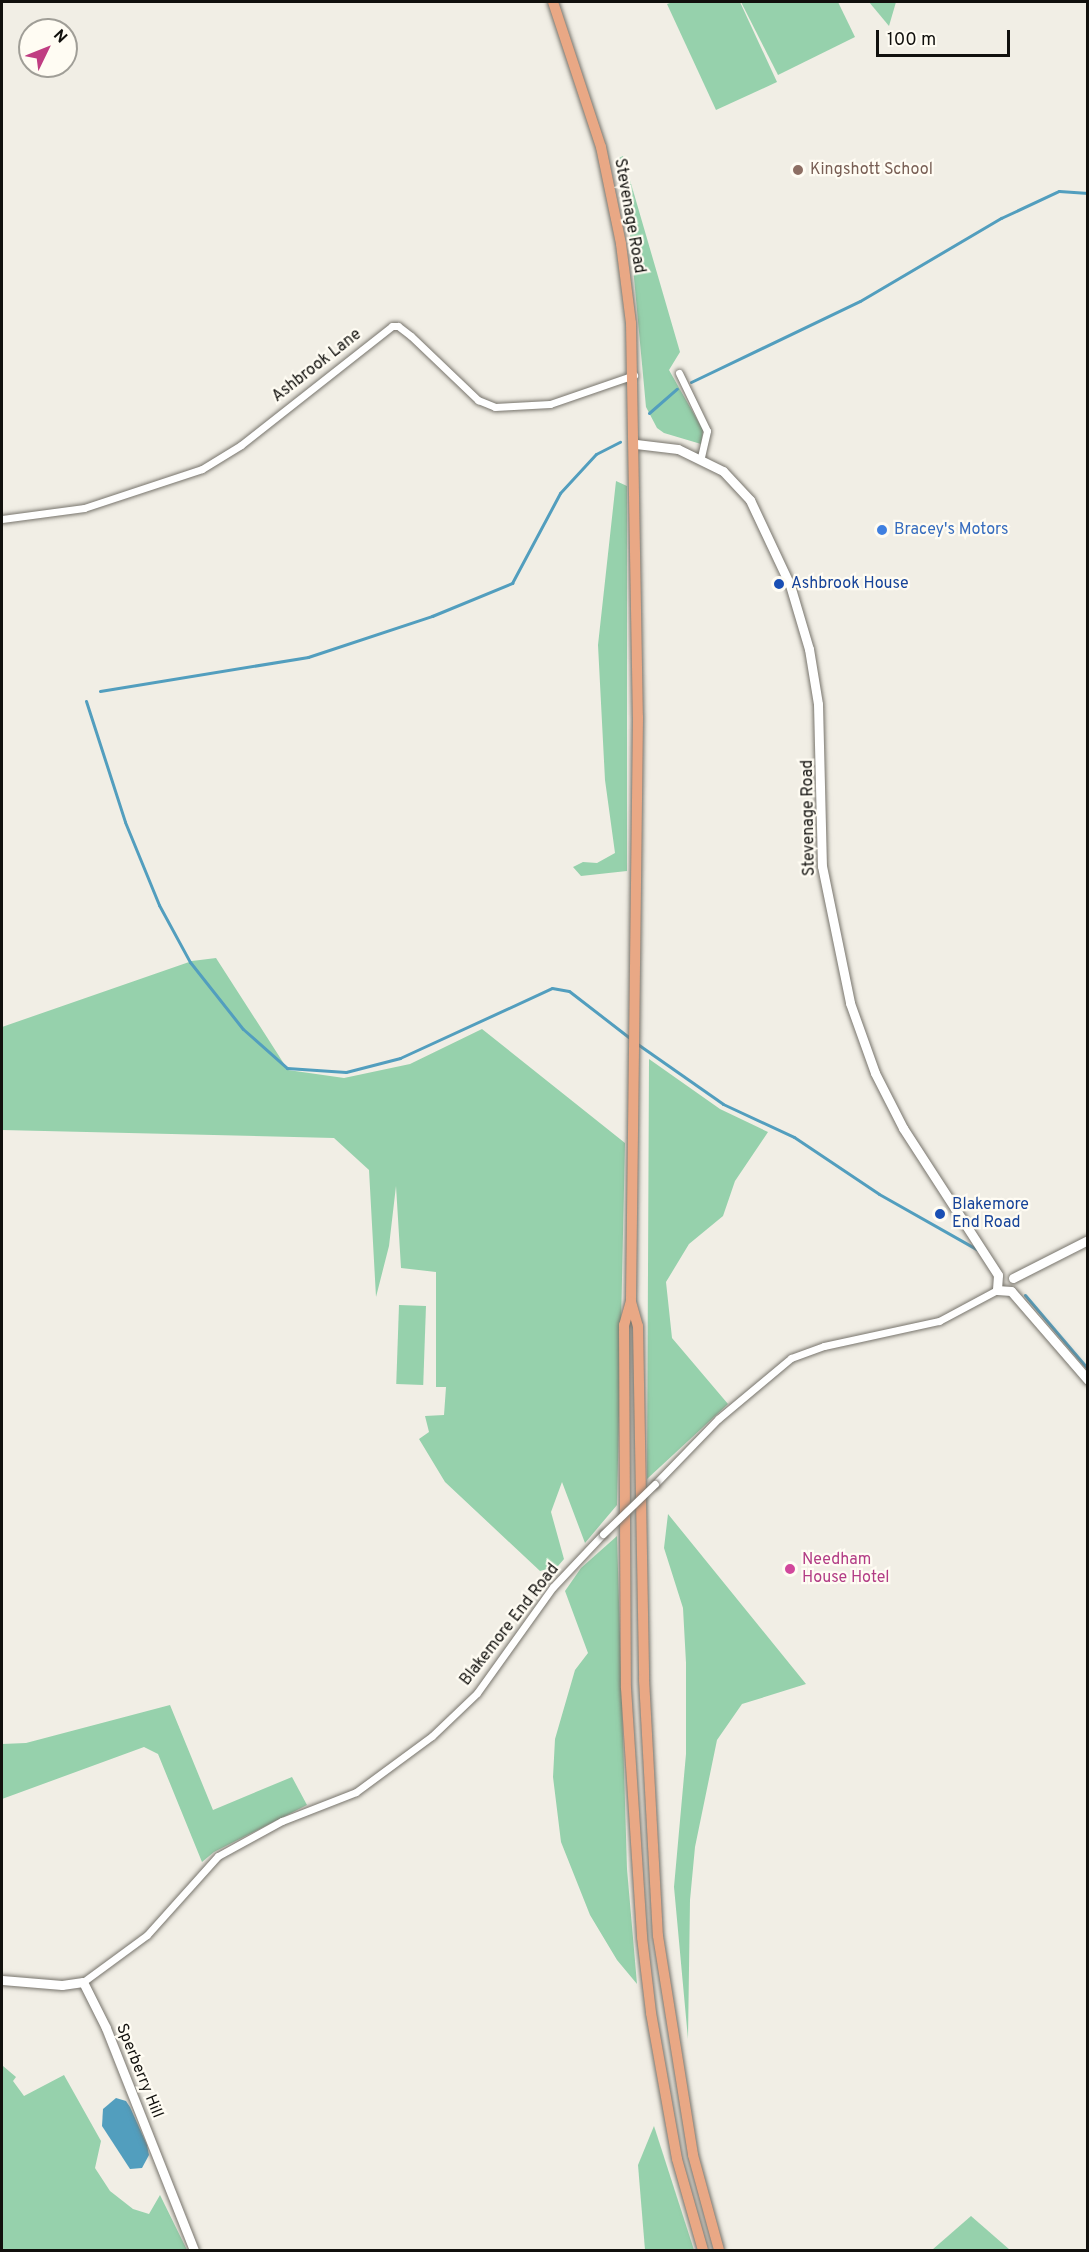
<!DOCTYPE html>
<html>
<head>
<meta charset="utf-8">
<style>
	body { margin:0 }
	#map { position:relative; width:1089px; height:2252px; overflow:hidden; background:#f1eee5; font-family:Overpass,sans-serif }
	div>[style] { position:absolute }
	.green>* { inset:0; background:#96d1ac; transform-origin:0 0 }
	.water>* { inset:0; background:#529ebe }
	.stream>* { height:3px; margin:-1.5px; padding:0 1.5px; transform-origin:1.5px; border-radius:1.5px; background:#529ebe }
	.roads { filter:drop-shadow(0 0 2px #77746c) drop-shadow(0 0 2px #77746c) }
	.minor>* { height:7px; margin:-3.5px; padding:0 3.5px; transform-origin:3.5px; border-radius:3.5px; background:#fff }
	.tertiary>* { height:9px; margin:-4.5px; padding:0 4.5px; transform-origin:4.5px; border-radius:4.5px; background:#fff }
	.primary>* { height:10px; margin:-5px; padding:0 5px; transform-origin:5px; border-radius:5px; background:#e9a885 }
	.bridges { filter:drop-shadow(0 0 2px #77746c) drop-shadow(0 0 2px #77746c) }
	.minor-bridge>* { height:7px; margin:-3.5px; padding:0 3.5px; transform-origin:3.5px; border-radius:3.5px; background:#fff }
	.dots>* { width:16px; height:16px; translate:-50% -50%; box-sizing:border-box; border:3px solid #fffcf3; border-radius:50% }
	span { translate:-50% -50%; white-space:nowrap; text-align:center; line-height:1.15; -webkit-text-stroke:4.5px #fffcf3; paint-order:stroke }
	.education-label { font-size:16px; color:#785e54 }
	.left { translate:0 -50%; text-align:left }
	.street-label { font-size:16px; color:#11100d }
	.shop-label { font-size:16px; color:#366cbe }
	.transit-label { font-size:16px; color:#164399 }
	.hotel-label { font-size:16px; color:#b23c85 }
	.frame { position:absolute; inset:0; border:3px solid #11100d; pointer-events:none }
	.north { position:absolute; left:18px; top:18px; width:60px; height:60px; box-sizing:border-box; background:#fffcf3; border:2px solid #a09e97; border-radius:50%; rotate:47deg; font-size:16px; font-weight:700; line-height:24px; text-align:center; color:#11100d }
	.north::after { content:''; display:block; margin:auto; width:21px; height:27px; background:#c03d82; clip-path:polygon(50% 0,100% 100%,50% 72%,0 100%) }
	.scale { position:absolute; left:876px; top:30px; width:134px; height:27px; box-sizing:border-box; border:3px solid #11100d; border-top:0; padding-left:8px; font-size:18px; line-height:21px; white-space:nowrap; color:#11100d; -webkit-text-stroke:4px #fffcf3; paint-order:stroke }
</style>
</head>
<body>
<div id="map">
	<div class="green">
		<div style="clip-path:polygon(673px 2px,740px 2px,777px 82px,716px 110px,667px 4px)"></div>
		<div style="clip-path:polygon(741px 2px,838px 2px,855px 37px,778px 75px)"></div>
		<div style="clip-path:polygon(869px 2px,896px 2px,889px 26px)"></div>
		<div style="clip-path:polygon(623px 156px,680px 352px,669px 370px,703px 430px,701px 444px,664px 433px,657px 428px,646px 407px,629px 224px,615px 160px)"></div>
		<div style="clip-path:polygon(616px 481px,627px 486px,627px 871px,581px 876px,573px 867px,583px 862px,597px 863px,615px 853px,605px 780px,598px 645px)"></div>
		<div style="clip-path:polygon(216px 958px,288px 1070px,344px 1078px,410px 1064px,482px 1029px,625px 1143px,617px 1505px,585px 1543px,562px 1482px,551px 1512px,564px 1559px,558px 1566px,540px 1571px,445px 1482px,419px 1439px,429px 1432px,425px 1416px,444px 1415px,446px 1387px,436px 1387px,436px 1272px,401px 1268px,396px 1186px,389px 1246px,376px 1297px,369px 1170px,334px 1138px,2px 1130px,2px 1027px,192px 961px)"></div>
		<div style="clip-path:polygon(649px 1059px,720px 1109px,768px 1132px,735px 1181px,723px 1216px,689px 1244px,666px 1282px,672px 1338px,728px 1404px,647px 1479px)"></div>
		<div style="left:399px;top:1305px;width:27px;height:79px;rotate:2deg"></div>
		<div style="clip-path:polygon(668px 1514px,806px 1684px,742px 1704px,717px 1740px,695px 1847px,690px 1900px,688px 2039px,674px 1887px,686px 1754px,686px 1663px,683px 1608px,664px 1548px)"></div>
		<div style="clip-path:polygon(617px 1536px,627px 1869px,637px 1984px,617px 1960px,590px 1915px,561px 1842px,553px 1777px,555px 1739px,575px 1670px,588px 1653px,565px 1591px,581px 1568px)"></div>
		<div style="clip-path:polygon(170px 1705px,213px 1810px,292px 1777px,307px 1805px,214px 1852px,202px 1862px,158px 1754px,144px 1747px,2px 1799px,2px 1744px,26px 1743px)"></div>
		<div style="clip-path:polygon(3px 2066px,16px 2077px,13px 2081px,24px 2096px,64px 2075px,101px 2141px,95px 2168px,110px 2191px,133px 2209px,149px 2214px,160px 2195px,187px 2250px,2px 2250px)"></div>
		<div style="clip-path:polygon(654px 2126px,694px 2250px,645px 2250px,638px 2165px)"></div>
		<div style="clip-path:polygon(971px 2216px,1010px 2250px,932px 2250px)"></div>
	</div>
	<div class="water">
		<div style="clip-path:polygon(116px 2098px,126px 2101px,130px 2107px,147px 2145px,149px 2155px,142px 2168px,130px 2169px,102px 2126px,103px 2109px)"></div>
	</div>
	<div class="stream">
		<div style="left:691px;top:382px;width:187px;rotate:-25.6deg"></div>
		<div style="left:860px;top:301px;width:164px;rotate:-30.5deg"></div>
		<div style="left:1001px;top:218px;width:64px;rotate:-25deg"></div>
		<div style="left:1059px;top:191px;width:29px;rotate:4deg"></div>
		<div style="left:649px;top:413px;width:37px;rotate:-41deg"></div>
		<div style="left:100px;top:691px;width:211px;rotate:-9.3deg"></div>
		<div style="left:308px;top:657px;width:131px;rotate:-18.3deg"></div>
		<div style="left:432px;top:616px;width:87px;rotate:-22.4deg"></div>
		<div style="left:512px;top:583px;width:102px;rotate:-61.9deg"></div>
		<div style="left:560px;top:493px;width:53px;rotate:-47.3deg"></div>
		<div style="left:596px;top:454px;width:27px;rotate:-27deg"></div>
		<div style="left:86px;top:701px;width:127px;rotate:72.1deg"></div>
		<div style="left:125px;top:822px;width:90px;rotate:67.7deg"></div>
		<div style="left:159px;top:905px;width:65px;rotate:61.5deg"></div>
		<div style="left:190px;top:962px;width:85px;rotate:51.7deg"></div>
		<div style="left:243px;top:1029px;width:59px;rotate:41.6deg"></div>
		<div style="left:287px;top:1068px;width:59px;rotate:3.9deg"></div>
		<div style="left:346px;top:1072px;width:56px;rotate:-14.5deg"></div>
		<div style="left:400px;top:1058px;width:167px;rotate:-24.7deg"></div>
		<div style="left:552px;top:988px;width:17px;rotate:10deg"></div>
		<div style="left:569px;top:991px;width:78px;rotate:37.7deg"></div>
		<div style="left:636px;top:1043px;width:106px;rotate:35deg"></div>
		<div style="left:723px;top:1104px;width:78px;rotate:24.9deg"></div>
		<div style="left:794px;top:1137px;width:102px;rotate:33.8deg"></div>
		<div style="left:879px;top:1194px;width:114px;rotate:29.5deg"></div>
		<div style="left:1025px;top:1295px;width:97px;rotate:49.6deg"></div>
	</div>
	<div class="roads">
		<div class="minor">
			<div style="left:679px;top:373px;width:64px;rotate:64.2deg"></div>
			<div style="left:707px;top:431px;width:28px;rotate:103deg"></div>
			<div style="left:2px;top:519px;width:83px;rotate:-7.6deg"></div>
			<div style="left:84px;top:508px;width:124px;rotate:-18.3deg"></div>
			<div style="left:202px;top:469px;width:46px;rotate:-31.6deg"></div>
			<div style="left:241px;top:445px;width:192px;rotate:-38.2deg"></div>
			<div style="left:392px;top:326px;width:6px"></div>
			<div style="left:398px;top:326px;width:16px;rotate:38deg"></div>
			<div style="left:411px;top:336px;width:93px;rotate:43.7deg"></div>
			<div style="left:478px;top:400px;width:18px;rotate:22deg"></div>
			<div style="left:495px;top:407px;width:55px;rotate:-3.1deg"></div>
			<div style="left:550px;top:404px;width:89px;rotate:-19deg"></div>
			<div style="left:655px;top:1484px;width:91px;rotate:-45.9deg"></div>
			<div style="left:718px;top:1419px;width:95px;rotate:-39.9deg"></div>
			<div style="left:791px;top:1358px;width:35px;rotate:-20deg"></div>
			<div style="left:824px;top:1346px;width:118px;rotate:-12.3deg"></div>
			<div style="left:939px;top:1321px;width:66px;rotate:-28.1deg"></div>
			<div style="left:83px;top:1982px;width:79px;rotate:-36.3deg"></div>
			<div style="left:147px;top:1935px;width:106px;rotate:-48.1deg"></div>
			<div style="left:218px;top:1856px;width:73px;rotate:-28.7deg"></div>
			<div style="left:282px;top:1821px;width:79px;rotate:-21.4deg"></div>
			<div style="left:356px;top:1792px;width:94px;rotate:-36.4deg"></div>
			<div style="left:432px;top:1736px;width:62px;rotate:-43.7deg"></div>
			<div style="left:477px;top:1693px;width:130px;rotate:-54.4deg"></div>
			<div style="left:553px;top:1587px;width:73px;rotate:-46.7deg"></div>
		</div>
		<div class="tertiary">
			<div style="left:636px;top:444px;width:42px;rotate:6.8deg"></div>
			<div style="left:678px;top:449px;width:50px;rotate:26.1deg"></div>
			<div style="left:723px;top:471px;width:40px;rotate:47deg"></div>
			<div style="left:750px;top:500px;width:94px;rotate:64.8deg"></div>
			<div style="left:790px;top:585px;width:67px;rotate:73.5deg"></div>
			<div style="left:809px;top:649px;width:56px;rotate:80.7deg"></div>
			<div style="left:818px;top:704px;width:162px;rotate:88.6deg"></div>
			<div style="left:822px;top:866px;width:140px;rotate:78.4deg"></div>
			<div style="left:850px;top:1003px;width:74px;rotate:70.3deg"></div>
			<div style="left:875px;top:1073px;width:62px;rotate:63deg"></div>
			<div style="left:903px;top:1128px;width:175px;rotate:57.1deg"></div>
			<div style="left:998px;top:1275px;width:15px;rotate:94deg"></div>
			<div style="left:997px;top:1290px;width:14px;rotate:4deg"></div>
			<div style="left:1013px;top:1278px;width:84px;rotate:-26.9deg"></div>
			<div style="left:1011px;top:1291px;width:118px;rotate:49.1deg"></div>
			<div style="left:2px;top:1980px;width:60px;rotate:4.8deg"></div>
			<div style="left:62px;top:1985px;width:21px;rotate:-8deg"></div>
			<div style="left:83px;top:1982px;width:51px;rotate:63.4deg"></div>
			<div style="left:106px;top:2028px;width:239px;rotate:68.4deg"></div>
		</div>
		<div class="primary">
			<div style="left:553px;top:2px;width:153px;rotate:71.7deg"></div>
			<div style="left:601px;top:147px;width:99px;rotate:78.3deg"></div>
			<div style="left:621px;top:244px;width:80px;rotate:82.8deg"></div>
			<div style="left:631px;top:323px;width:394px;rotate:89deg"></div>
			<div style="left:638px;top:717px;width:584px;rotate:90.69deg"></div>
			<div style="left:631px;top:1301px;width:25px;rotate:106deg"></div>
			<div style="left:624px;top:1325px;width:363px;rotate:89.7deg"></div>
			<div style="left:626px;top:1688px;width:250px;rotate:86.3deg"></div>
			<div style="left:642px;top:1937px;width:77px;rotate:83.2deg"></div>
			<div style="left:651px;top:2013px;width:148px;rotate:79.9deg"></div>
			<div style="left:677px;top:2159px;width:95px;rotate:74.1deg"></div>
			<div style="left:631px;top:1302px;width:25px;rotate:74deg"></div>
			<div style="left:638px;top:1326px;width:353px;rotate:89deg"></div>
			<div style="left:644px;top:1679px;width:257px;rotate:86.9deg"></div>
			<div style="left:658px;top:1936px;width:222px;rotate:80.9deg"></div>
			<div style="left:693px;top:2155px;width:98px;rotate:74.7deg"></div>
		</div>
	</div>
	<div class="bridges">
		<div class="minor-bridge">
			<div style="left:603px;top:1534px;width:72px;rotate:-43.9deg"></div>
		</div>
	</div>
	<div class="dots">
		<div style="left:798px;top:170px;background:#8d6e63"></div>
		<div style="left:882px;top:530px;background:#3f7fe0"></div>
		<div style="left:779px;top:584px;background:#1a4fb4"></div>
		<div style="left:940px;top:1214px;background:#1a4fb4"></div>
		<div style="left:790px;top:1569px;background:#d1479c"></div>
	</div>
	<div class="education-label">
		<span class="left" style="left:810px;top:170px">Kingshott School</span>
	</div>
	<div class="street-label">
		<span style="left:629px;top:216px;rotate:80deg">Stevenage Road</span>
		<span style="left:317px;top:366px;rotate:-38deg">Ashbrook Lane</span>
		<span style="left:809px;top:818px;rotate:-91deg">Stevenage Road</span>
		<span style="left:510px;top:1625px;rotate:-52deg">Blakemore End Road</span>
		<span style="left:139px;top:2071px;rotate:68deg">Sperberry Hill</span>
	</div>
	<div class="shop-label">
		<span class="left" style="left:894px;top:530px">Bracey's Motors</span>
	</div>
	<div class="transit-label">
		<span class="left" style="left:791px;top:584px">Ashbrook House</span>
		<span class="left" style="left:952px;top:1214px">Blakemore<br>End Road</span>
	</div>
	<div class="hotel-label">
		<span class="left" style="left:802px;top:1569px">Needham<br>House Hotel</span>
	</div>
	<div class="frame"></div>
	<div class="north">N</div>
	<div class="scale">100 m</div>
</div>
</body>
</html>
